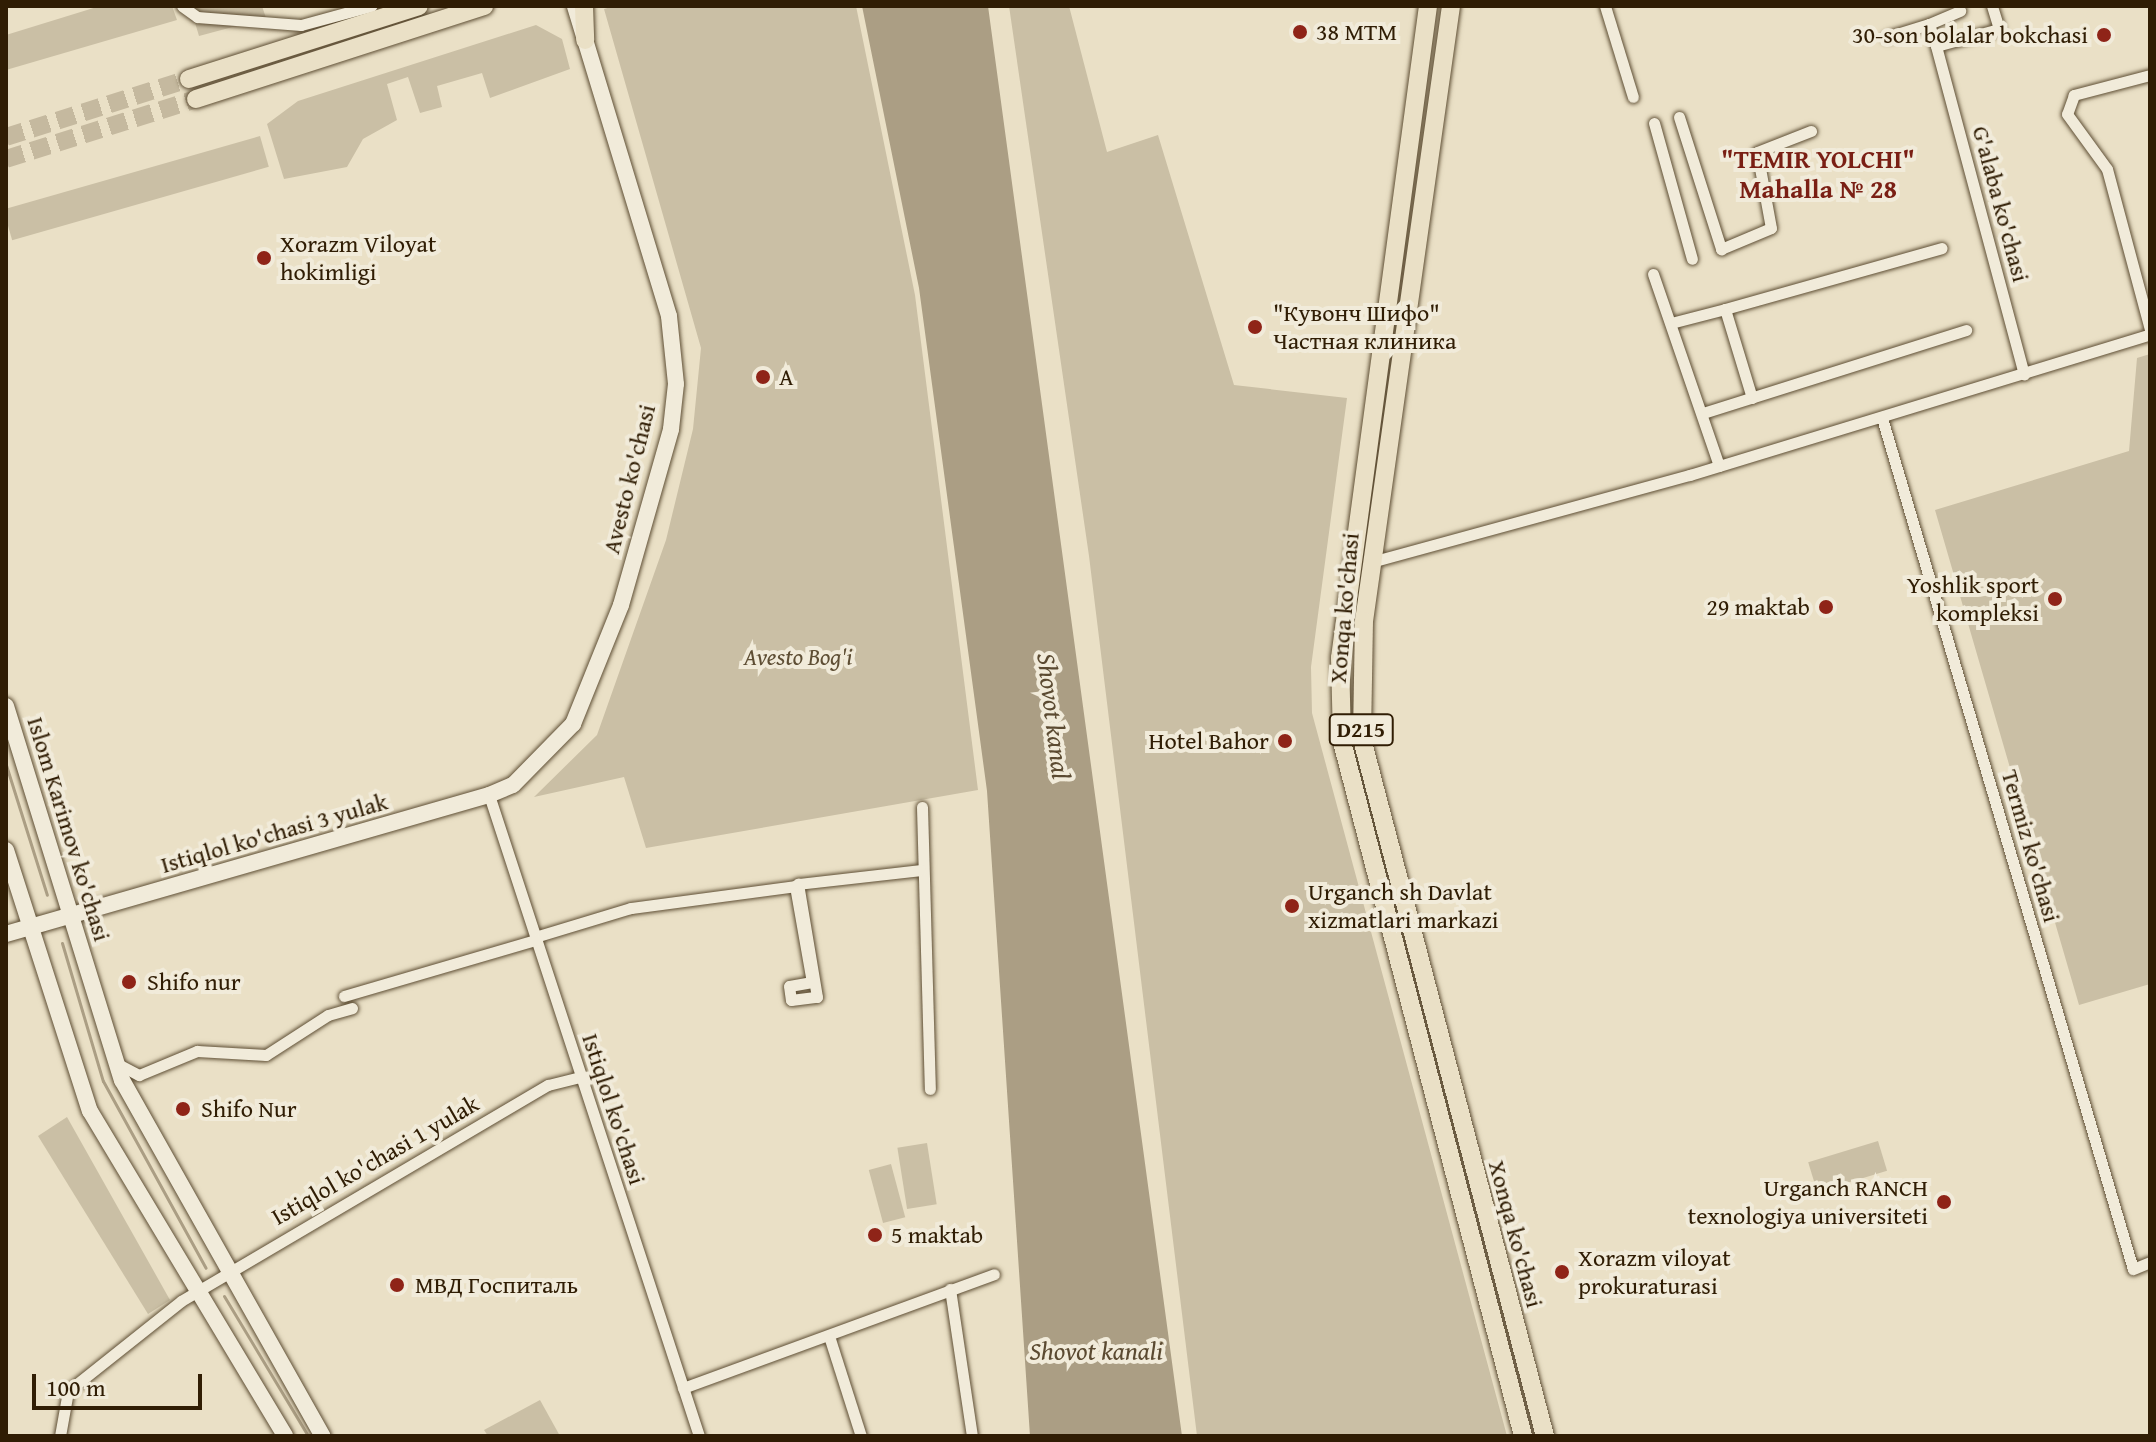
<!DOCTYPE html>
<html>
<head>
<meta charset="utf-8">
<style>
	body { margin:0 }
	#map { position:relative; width:2156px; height:1442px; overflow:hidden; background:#eae0c6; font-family:"Gentium Book Plus",serif }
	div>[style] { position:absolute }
	.green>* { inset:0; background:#cabfa5; transform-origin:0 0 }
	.water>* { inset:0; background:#ab9e84 }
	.stream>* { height:3px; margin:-1.5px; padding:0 1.5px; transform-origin:1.5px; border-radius:1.5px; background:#ab9e84 }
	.primary-tunnel>* { height:18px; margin-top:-9px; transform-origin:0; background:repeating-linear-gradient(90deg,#c5b99f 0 18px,transparent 0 27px) }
	.roads { filter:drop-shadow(0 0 2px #5e4e34) drop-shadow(0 0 2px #5e4e34) }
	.street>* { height:11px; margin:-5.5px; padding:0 5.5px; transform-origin:5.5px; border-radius:5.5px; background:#f1ebda }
	.secondary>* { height:16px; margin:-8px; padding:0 8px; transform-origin:8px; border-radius:8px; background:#f1ebda }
	.primary>* { height:18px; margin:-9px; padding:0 9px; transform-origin:9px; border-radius:9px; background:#eae0c6 }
	.dots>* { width:22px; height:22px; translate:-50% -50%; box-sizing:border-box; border:4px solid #f1ebda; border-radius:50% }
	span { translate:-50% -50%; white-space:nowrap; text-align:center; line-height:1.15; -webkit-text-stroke:8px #f1ebda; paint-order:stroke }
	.shield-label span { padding:2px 6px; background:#f1ebda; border:2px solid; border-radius:6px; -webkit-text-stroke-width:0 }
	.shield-label { font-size:22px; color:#301d04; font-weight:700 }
	.poi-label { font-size:24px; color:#301d04 }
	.left { translate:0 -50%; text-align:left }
	.right { translate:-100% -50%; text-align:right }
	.street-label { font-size:24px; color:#301d04 }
	.park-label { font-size:24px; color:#5e4e34; font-style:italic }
	.neighbourhood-label { font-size:26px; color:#7a1f14; font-weight:700 }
	.water-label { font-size:26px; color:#5b4a31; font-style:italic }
	.frame { position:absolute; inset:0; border:8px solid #301d04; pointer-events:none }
	.scale { position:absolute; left:32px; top:1374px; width:170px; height:36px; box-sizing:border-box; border:4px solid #301d04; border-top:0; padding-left:10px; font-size:24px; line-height:28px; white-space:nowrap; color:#301d04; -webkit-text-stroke:6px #f1ebda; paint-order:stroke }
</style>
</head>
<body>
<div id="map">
	<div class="green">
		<div style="clip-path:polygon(100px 6px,172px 6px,177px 20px,6px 70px,6px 35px)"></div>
		<div style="clip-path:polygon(190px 6px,262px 6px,266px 18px,199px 36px)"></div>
		<div style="clip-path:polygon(614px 6px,856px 6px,915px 295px,978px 790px,646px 848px,624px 777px,534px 797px,597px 735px,666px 540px,693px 429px,701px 348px,604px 9px)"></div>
		<div style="clip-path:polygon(1009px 6px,1069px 6px,1107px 152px,1158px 135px,1234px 385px,1347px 398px,1311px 667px,1312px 713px,1507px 1436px,1197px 1436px,1089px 556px)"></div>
		<div style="clip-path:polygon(536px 25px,562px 39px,570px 69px,490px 98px,482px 73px,437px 86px,442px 107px,420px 113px,408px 77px,387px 84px,397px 120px,363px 139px,347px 167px,284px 179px,267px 124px,298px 101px)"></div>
		<div style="left:260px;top:136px;width:32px;height:267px;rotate:74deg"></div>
		<div style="clip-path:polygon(2150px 354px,2150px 984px,2079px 1005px,1935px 510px,2129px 451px,2137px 358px)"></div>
		<div style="clip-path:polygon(67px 1117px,170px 1300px,148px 1314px,38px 1136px)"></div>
		<div style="left:1878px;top:1141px;width:31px;height:73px;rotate:73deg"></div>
		<div style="left:927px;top:1143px;width:62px;height:30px;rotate:81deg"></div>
		<div style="left:891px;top:1164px;width:55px;height:23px;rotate:75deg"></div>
		<div style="clip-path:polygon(540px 1400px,560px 1436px,488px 1436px,484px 1430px)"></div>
	</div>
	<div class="water">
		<div style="clip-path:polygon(862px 6px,988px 6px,1182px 1436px,1030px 1436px,987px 791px,919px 288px)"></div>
	</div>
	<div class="stream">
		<div style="left:6px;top:765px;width:136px;rotate:72.5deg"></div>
		<div style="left:62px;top:943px;width:144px;rotate:73.5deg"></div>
		<div style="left:103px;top:1081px;width:213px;rotate:61.2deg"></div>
		<div style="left:224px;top:1296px;width:163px;rotate:59deg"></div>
	</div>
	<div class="primary-tunnel">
		<div style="left:6px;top:137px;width:192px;rotate:-17.6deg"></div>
		<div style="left:6px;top:159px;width:199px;rotate:-17.5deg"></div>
	</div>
	<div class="roads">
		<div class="street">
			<div style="left:182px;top:6px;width:19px;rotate:36deg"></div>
			<div style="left:197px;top:17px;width:104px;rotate:4.4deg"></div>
			<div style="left:301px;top:25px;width:73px;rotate:-15.2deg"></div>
			<div style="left:1605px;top:6px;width:95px;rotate:72.9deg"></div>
			<div style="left:1992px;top:6px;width:24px;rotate:73deg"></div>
			<div style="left:1999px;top:29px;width:65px;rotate:164.9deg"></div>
			<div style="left:1936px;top:46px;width:340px;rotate:75deg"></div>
			<div style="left:1929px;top:24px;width:34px;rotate:-23deg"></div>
			<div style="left:1887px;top:37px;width:44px;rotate:-17.2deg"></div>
			<div style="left:1929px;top:24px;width:23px;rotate:72deg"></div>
			<div style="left:2150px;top:75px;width:79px;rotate:165.3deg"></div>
			<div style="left:2074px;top:95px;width:20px;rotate:110deg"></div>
			<div style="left:2067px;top:114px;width:68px;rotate:54deg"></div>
			<div style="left:2107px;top:169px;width:167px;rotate:75deg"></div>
			<div style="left:1679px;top:117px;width:139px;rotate:72.3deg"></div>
			<div style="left:1721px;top:249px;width:54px;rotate:-22.8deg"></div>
			<div style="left:1771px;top:228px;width:77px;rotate:-100.4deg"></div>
			<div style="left:1757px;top:152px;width:58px;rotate:-21.3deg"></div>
			<div style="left:1654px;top:123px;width:141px;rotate:74.4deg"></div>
			<div style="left:1653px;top:274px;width:203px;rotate:71deg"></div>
			<div style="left:1671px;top:323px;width:56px;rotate:-14.5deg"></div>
			<div style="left:1752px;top:398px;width:93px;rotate:-106.9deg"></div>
			<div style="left:1725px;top:309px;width:225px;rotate:-15.7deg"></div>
			<div style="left:1703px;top:413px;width:276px;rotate:-17.5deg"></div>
			<div style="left:1882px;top:418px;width:887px;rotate:73.57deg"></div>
			<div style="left:2133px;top:1269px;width:18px;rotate:-22deg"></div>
			<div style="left:1371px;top:562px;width:331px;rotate:-15.3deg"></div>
			<div style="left:1690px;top:475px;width:481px;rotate:-17deg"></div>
			<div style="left:489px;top:795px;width:675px;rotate:71.86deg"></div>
			<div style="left:922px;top:807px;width:282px;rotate:88.4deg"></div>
			<div style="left:535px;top:937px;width:100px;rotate:-16.8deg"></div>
			<div style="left:631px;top:908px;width:165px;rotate:-7.6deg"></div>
			<div style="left:795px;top:886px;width:97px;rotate:80deg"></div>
			<div style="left:812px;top:982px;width:23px;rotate:170deg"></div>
			<div style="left:789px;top:986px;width:14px;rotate:82deg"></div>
			<div style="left:791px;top:1000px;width:26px;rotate:-7deg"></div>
			<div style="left:817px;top:997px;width:115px;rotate:-99.5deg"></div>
			<div style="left:798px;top:884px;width:123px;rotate:-6.5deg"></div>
			<div style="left:344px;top:996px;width:200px;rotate:-16.3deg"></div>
			<div style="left:116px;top:1063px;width:26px;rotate:28deg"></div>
			<div style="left:139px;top:1075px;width:63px;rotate:-22.5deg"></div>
			<div style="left:197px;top:1051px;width:69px;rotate:3.3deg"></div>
			<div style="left:266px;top:1055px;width:74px;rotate:-32.8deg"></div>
			<div style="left:328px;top:1015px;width:25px;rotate:-16deg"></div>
			<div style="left:950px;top:1289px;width:149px;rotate:81.5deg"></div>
			<div style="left:829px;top:1336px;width:105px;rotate:72.3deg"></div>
			<div style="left:683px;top:1388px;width:331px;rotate:-20.1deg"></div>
			<div style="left:60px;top:1436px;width:46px;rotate:-79.9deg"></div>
			<div style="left:68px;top:1391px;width:144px;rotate:-38.5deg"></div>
			<div style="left:181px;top:1301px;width:426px;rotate:-30.5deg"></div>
			<div style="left:548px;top:1085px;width:33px;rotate:-14deg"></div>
		</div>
		<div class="secondary">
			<div style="left:6px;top:706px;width:392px;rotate:72.8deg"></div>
			<div style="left:122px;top:1080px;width:409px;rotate:60.6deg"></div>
			<div style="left:6px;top:850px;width:274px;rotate:72.2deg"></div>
			<div style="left:90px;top:1111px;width:379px;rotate:59deg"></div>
			<div style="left:6px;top:934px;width:503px;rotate:-16.06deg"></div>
			<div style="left:489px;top:795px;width:26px;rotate:-23deg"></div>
			<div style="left:513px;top:785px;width:86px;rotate:-45.5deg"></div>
			<div style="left:573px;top:724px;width:128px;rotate:-68deg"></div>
			<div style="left:621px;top:605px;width:183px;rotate:-74.1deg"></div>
			<div style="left:671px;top:429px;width:45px;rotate:-83.7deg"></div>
			<div style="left:676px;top:384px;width:68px;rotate:-95.9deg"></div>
			<div style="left:669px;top:316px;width:324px;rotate:-106.9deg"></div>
		</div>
		<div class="primary">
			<div style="left:584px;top:6px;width:34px;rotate:88deg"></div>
			<div style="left:1428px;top:6px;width:658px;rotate:97.69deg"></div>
			<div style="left:1340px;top:658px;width:84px;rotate:88.6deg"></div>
			<div style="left:1342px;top:742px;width:717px;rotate:75.38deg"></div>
			<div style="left:1451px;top:6px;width:621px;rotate:98.05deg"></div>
			<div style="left:1364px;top:621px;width:118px;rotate:91deg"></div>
			<div style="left:1362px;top:739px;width:721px;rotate:75.29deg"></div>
			<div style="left:189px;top:79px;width:241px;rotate:-17.6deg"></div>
			<div style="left:196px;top:99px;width:303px;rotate:-17.9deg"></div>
		</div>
	</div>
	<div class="dots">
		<div style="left:1300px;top:32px;background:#8f2418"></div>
		<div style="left:2104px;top:35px;background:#8f2418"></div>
		<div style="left:264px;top:258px;background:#8f2418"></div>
		<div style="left:1255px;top:327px;background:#8f2418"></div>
		<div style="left:763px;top:377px;background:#8f2418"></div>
		<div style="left:2055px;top:599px;background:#8f2418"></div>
		<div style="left:1826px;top:607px;background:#8f2418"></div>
		<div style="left:1285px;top:741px;background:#8f2418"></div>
		<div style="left:1292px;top:906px;background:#8f2418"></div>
		<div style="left:129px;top:982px;background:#8f2418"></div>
		<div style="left:183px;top:1109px;background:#8f2418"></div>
		<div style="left:1944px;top:1202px;background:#8f2418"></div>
		<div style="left:875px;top:1235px;background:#8f2418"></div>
		<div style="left:1562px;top:1272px;background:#8f2418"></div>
		<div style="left:397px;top:1285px;background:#8f2418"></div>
	</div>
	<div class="shield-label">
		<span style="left:1361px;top:730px">D215</span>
	</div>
	<div class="poi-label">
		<span class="left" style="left:1316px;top:32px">38 MTM</span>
		<span class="right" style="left:2088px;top:35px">30-son bolalar bokchasi</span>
		<span class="left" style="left:280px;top:258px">Xorazm Viloyat<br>hokimligi</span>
		<span class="left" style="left:1273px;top:327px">"Кувонч Шифо"<br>Частная клиника</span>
		<span class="left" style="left:779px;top:377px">A</span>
		<span class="right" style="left:2039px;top:599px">Yoshlik sport<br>kompleksi</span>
		<span class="right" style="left:1810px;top:607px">29 maktab</span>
		<span class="right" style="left:1269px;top:741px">Hotel Bahor</span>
		<span class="left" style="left:1308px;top:906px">Urganch sh Davlat<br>xizmatlari markazi</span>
		<span class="left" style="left:147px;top:982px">Shifo nur</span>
		<span class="left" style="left:201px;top:1109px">Shifo Nur</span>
		<span class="right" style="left:1928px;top:1202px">Urganch RANCH<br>texnologiya universiteti</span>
		<span class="left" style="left:891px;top:1235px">5 maktab</span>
		<span class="left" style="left:1578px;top:1272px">Xorazm viloyat<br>prokuraturasi</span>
		<span class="left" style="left:415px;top:1285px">МВД Госпиталь</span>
	</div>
	<div class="street-label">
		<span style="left:2001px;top:204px;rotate:75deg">G'alaba ko'chasi</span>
		<span style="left:629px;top:479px;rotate:-76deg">Avesto ko'chasi</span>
		<span style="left:1344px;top:608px;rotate:-85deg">Xonqa ko'chasi</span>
		<span style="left:69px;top:829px;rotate:73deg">Islom Karimov ko'chasi</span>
		<span style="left:274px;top:833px;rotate:-16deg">Istiqlol ko'chasi 3 yulak</span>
		<span style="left:2031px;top:846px;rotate:74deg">Termiz ko'chasi</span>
		<span style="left:614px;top:1109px;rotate:72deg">Istiqlol ko'chasi</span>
		<span style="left:375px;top:1160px;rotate:-30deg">Istiqlol ko'chasi 1 yulak</span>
		<span style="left:1516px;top:1234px;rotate:75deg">Xonqa ko'chasi</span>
	</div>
	<div class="park-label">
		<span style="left:798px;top:657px">Avesto Bog'i</span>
	</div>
	<div class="neighbourhood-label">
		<span style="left:1818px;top:174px">"TEMIR YOLCHI"<br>Mahalla № 28</span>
	</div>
	<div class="water-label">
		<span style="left:1054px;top:716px;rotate:83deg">Shovot kanal</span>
		<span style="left:1096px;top:1351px">Shovot kanali</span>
	</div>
	<div class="frame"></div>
	<div class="scale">100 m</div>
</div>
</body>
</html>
